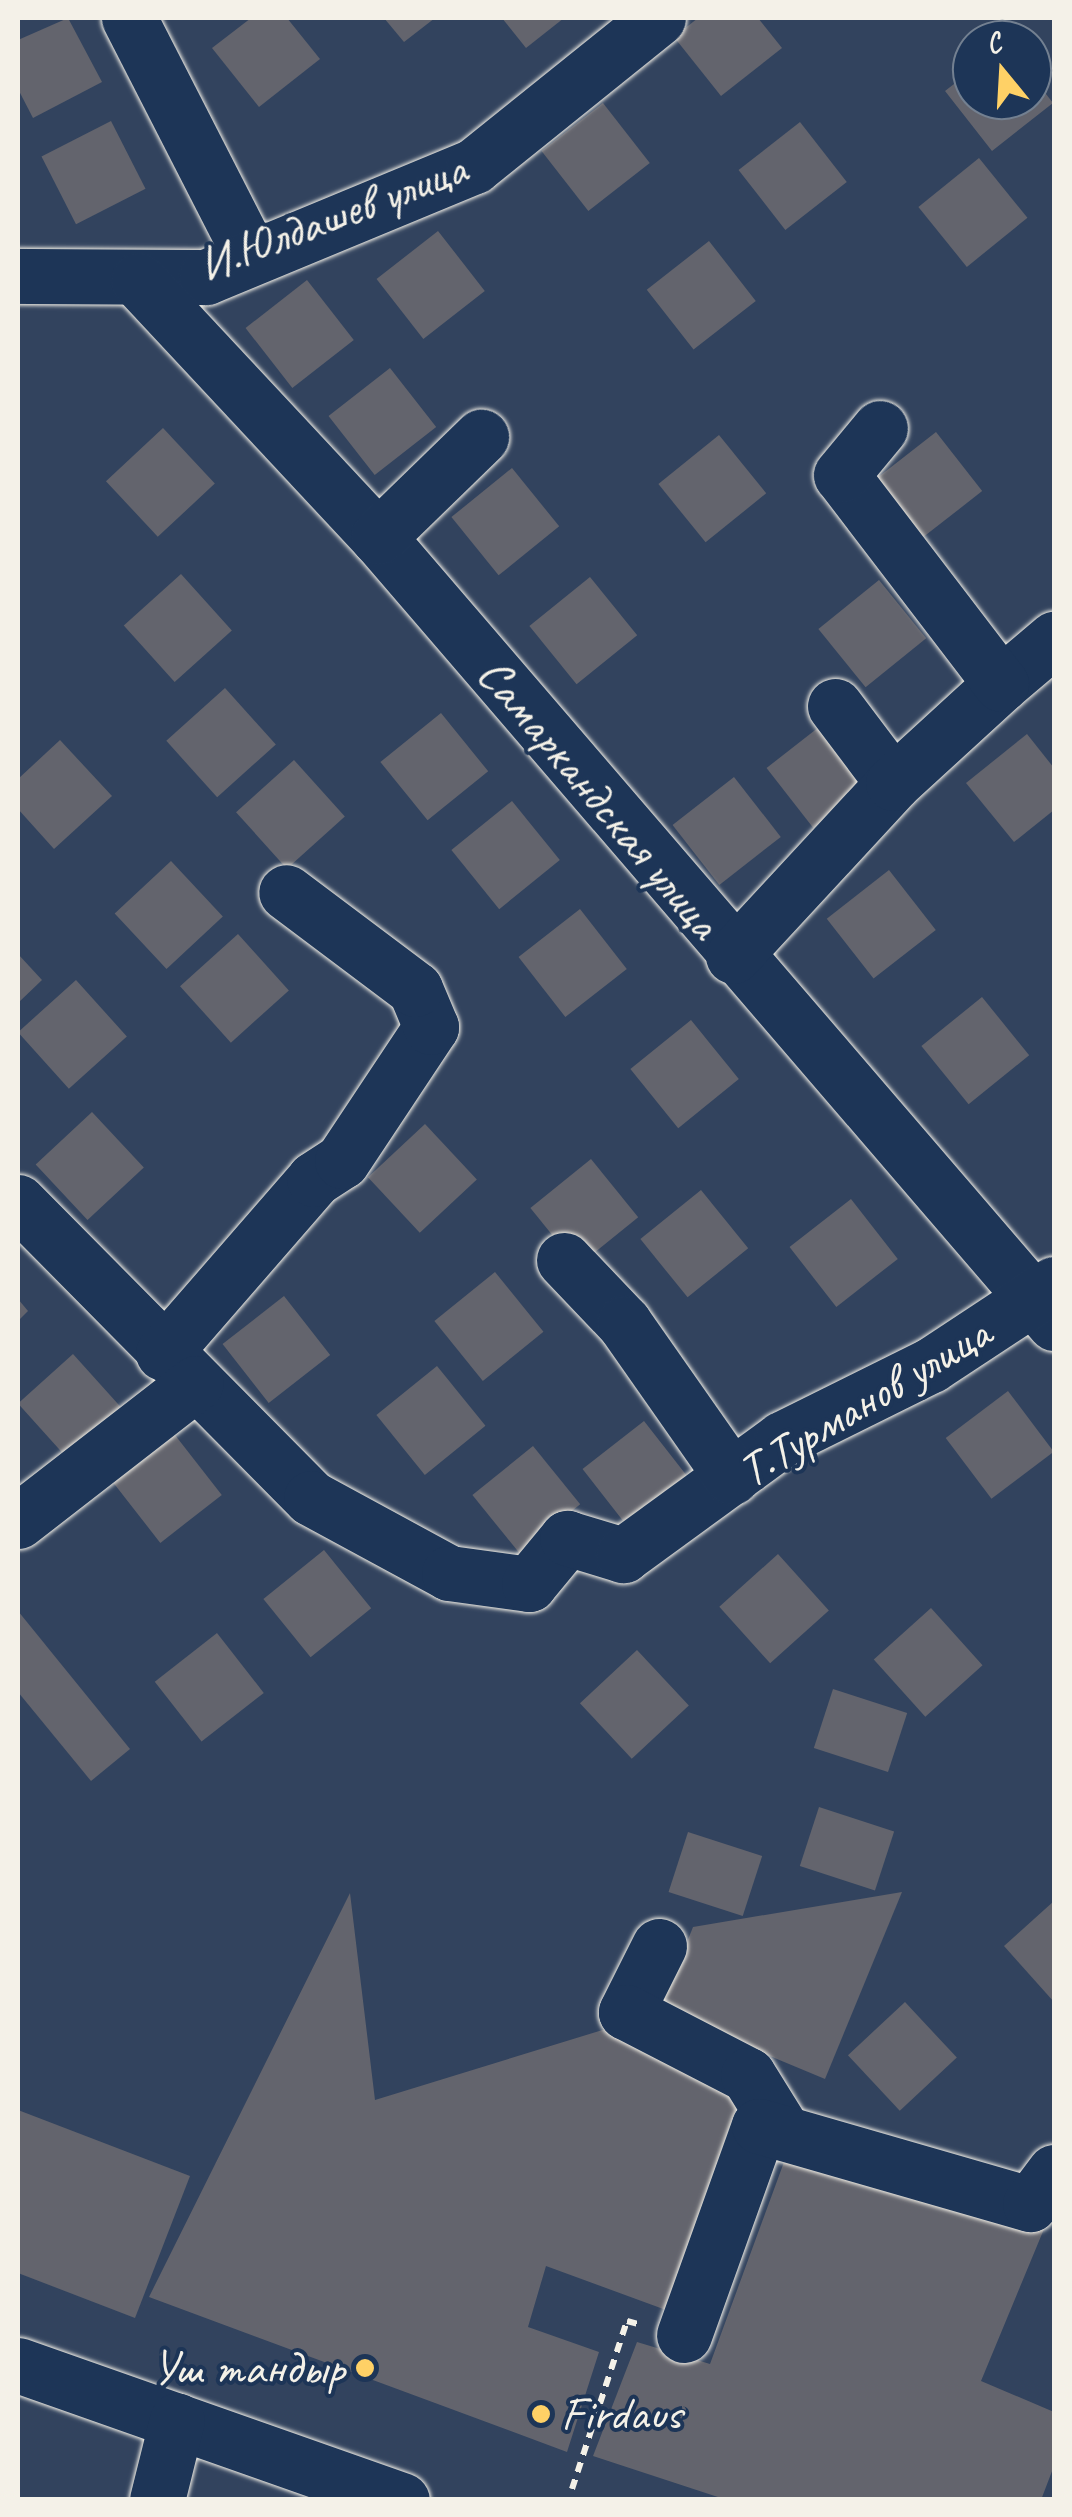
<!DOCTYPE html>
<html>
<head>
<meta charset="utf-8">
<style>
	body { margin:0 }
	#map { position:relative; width:1072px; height:2517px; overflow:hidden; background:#32435e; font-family:Caveat,sans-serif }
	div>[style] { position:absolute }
	.building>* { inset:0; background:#63646d; transform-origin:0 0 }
	.path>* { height:6px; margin-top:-3px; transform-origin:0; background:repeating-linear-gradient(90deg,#f4f1e8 0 10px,transparent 0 18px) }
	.roads { filter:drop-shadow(0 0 2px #f4f1e8) drop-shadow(0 0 2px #f4f1e8) }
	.minor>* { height:55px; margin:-27.5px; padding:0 27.5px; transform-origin:27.5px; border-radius:27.5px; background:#1d3557 }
	.dots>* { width:28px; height:28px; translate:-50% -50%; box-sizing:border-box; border:5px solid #1d3557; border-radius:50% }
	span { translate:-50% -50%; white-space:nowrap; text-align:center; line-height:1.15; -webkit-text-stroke:8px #1d3557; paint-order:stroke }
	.street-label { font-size:48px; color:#f4f1e8 }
	.poi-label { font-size:48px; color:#f4f1e8 }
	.right { translate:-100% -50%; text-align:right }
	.left { translate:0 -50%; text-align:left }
	.frame { position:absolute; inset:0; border:20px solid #f4f1e8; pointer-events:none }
	.north { position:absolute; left:952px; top:20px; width:100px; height:100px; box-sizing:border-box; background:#1d3557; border:2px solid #738091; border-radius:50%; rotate:342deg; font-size:28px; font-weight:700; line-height:40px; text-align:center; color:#f4f1e8 }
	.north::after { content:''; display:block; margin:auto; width:35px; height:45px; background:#ffd166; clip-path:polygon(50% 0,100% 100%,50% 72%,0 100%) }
</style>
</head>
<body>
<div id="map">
	<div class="building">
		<div style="clip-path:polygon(68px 18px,102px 82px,33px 118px,18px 89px,18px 40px)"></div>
		<div style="clip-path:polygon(251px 18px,287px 18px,320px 59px,259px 107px,212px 48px)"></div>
		<div style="clip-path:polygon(384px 18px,435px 18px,404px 42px)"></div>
		<div style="clip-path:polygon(502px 18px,564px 18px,526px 48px)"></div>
		<div style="clip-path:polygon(698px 18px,758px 18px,782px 48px,721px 96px,674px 37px)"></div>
		<div style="clip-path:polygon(972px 70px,972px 100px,1032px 100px,1032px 76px,1053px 103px,992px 151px,945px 91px)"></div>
		<div style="left:603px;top:103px;width:76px;height:78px;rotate:52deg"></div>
		<div style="left:111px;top:121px;width:76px;height:78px;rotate:63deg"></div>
		<div style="left:800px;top:122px;width:76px;height:78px;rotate:52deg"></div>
		<div style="left:979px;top:158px;width:77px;height:78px;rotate:51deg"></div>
		<div style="left:438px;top:231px;width:76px;height:78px;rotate:52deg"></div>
		<div style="left:709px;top:241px;width:76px;height:79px;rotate:52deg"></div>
		<div style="left:307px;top:280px;width:76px;height:78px;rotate:52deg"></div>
		<div style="left:390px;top:368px;width:75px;height:78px;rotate:52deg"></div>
		<div style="left:163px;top:428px;width:76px;height:78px;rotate:47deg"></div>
		<div style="left:936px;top:432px;width:75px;height:78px;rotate:52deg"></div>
		<div style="left:719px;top:435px;width:75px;height:78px;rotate:51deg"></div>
		<div style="left:512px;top:468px;width:75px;height:78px;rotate:51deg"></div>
		<div style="left:181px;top:574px;width:76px;height:77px;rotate:48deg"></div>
		<div style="left:590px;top:577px;width:75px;height:78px;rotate:51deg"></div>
		<div style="left:879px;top:580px;width:75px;height:78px;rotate:51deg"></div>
		<div style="left:225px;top:688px;width:76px;height:79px;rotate:48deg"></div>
		<div style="left:441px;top:713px;width:75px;height:78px;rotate:51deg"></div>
		<div style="left:828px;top:720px;width:76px;height:78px;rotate:52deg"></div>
		<div style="clip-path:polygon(1027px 734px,1054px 768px,1054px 810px,1014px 842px,966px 783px)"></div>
		<div style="clip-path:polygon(60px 740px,112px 796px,54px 849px,18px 809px,18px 779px)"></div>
		<div style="left:294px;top:760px;width:76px;height:78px;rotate:48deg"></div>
		<div style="left:734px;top:777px;width:76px;height:78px;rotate:52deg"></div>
		<div style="left:512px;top:801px;width:76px;height:78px;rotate:51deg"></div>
		<div style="left:171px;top:861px;width:76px;height:77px;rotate:47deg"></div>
		<div style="left:889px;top:870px;width:76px;height:79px;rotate:52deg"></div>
		<div style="left:580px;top:909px;width:76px;height:78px;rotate:52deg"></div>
		<div style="left:238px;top:934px;width:76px;height:78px;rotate:48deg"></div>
		<div style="clip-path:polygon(18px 954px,42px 980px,18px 1003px)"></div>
		<div style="left:76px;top:980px;width:76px;height:78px;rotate:48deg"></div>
		<div style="left:982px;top:997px;width:75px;height:78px;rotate:51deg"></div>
		<div style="left:691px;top:1020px;width:76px;height:78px;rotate:51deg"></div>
		<div style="left:92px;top:1112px;width:76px;height:77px;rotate:47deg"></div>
		<div style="left:425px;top:1124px;width:76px;height:78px;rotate:47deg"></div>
		<div style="left:591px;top:1159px;width:75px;height:78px;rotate:51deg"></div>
		<div style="left:701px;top:1190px;width:75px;height:78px;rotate:51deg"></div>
		<div style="left:851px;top:1199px;width:76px;height:78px;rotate:52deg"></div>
		<div style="left:495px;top:1272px;width:77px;height:78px;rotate:51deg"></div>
		<div style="left:284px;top:1296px;width:75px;height:78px;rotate:52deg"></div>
		<div style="clip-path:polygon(18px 1299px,28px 1311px,18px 1321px)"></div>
		<div style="left:73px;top:1354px;width:76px;height:74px;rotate:48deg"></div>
		<div style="left:437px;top:1366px;width:77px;height:78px;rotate:51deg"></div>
		<div style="left:1008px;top:1391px;width:76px;height:78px;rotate:53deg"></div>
		<div style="left:644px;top:1421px;width:75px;height:78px;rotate:52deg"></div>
		<div style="left:175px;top:1435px;width:76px;height:78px;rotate:52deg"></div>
		<div style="left:533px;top:1446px;width:75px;height:78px;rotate:51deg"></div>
		<div style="left:324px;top:1550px;width:75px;height:78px;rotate:51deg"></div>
		<div style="left:778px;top:1554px;width:76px;height:79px;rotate:48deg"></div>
		<div style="left:931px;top:1608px;width:77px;height:77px;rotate:48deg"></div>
		<div style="clip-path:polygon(18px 1611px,130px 1749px,91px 1781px,18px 1692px)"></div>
		<div style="left:217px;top:1633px;width:76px;height:79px;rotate:52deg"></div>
		<div style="left:637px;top:1650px;width:76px;height:78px;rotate:47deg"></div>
		<div style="left:833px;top:1689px;width:78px;height:62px;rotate:18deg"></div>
		<div style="left:819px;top:1807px;width:79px;height:62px;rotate:18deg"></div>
		<div style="left:688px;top:1832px;width:78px;height:63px;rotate:18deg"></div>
		<div style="clip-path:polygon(902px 1892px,825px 2079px,660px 2010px,693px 1927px)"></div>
		<div style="clip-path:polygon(350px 1893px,375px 2100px,609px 2028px,741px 2094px,666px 2310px,546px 2266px,528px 2327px,599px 2352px,567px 2452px,149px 2297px)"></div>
		<div style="clip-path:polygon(1054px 1901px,1054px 2002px,1004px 1946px)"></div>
		<div style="left:905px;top:2002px;width:76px;height:78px;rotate:47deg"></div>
		<div style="clip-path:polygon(18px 2110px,190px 2176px,135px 2318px,18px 2273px)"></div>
		<div style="clip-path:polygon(784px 2162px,1044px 2229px,981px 2381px,1054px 2412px,1054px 2466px,1041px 2500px,727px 2500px,593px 2456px,637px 2342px,710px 2364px)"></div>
	</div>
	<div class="path">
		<div style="left:572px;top:2489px;width:177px;rotate:-71.9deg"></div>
		<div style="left:627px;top:2321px;width:11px;rotate:15deg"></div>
	</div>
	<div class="roads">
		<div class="minor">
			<div style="left:129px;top:18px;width:267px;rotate:62.9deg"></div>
			<div style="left:18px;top:276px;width:188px;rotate:0.3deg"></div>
			<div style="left:206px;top:277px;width:290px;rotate:-22.5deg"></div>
			<div style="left:474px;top:166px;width:236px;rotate:-38.8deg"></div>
			<div style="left:138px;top:280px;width:352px;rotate:47deg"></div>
			<div style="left:378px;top:537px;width:1037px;rotate:49.3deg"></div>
			<div style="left:378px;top:537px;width:144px;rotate:-44.2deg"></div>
			<div style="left:1001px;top:684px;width:70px;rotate:-40.3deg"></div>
			<div style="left:835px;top:706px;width:96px;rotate:53deg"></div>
			<div style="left:733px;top:956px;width:236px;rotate:-47.2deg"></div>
			<div style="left:893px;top:783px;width:147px;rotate:-42.5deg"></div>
			<div style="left:1001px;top:684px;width:263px;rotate:-127.4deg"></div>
			<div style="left:841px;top:475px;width:61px;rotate:-50.3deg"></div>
			<div style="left:18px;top:1202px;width:416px;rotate:45.3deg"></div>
			<div style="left:311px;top:1498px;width:157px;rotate:28.5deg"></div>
			<div style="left:449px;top:1573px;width:81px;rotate:7.8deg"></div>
			<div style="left:529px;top:1584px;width:60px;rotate:-50.4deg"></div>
			<div style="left:567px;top:1538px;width:59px;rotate:16.9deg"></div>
			<div style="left:623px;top:1555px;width:197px;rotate:-36.1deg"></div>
			<div style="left:782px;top:1439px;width:166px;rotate:-26.4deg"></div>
			<div style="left:931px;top:1365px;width:147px;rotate:-33.4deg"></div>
			<div style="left:564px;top:1260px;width:87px;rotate:46.4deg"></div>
			<div style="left:624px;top:1323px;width:188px;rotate:55deg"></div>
			<div style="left:163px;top:1353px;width:230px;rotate:-49deg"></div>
			<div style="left:314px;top:1179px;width:33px;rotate:-33deg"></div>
			<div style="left:342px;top:1161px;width:161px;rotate:-56.4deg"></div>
			<div style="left:431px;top:1027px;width:41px;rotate:-112.8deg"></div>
			<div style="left:415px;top:989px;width:161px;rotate:-143.1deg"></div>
			<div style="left:18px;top:1521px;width:225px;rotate:-37.8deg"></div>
			<div style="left:659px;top:1946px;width:74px;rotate:116.6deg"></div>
			<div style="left:626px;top:2012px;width:137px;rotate:27.3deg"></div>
			<div style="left:748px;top:2075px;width:68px;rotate:58.2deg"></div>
			<div style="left:684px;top:2335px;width:222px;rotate:-70.3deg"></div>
			<div style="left:759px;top:2126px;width:282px;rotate:16.1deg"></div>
			<div style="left:1030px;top:2204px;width:40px;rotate:-53deg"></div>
			<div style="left:18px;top:2365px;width:407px;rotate:19.4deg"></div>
			<div style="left:157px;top:2500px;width:82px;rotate:-76deg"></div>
		</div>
	</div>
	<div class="dots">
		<div style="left:365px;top:2368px;background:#ffd166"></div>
		<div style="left:541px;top:2414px;background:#ffd166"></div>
	</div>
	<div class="street-label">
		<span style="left:332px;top:217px;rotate:-21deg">И.Юлдашев улица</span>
		<span style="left:599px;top:798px;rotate:50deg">Самаркандская улица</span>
		<span style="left:864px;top:1402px;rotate:-31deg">Т.Турманов улица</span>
	</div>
	<div class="poi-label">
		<span class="right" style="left:345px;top:2368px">Уш тандыр</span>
		<span class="left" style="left:561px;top:2414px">Firdaus</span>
	</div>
	<div class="frame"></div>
	<div class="north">С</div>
</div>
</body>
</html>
